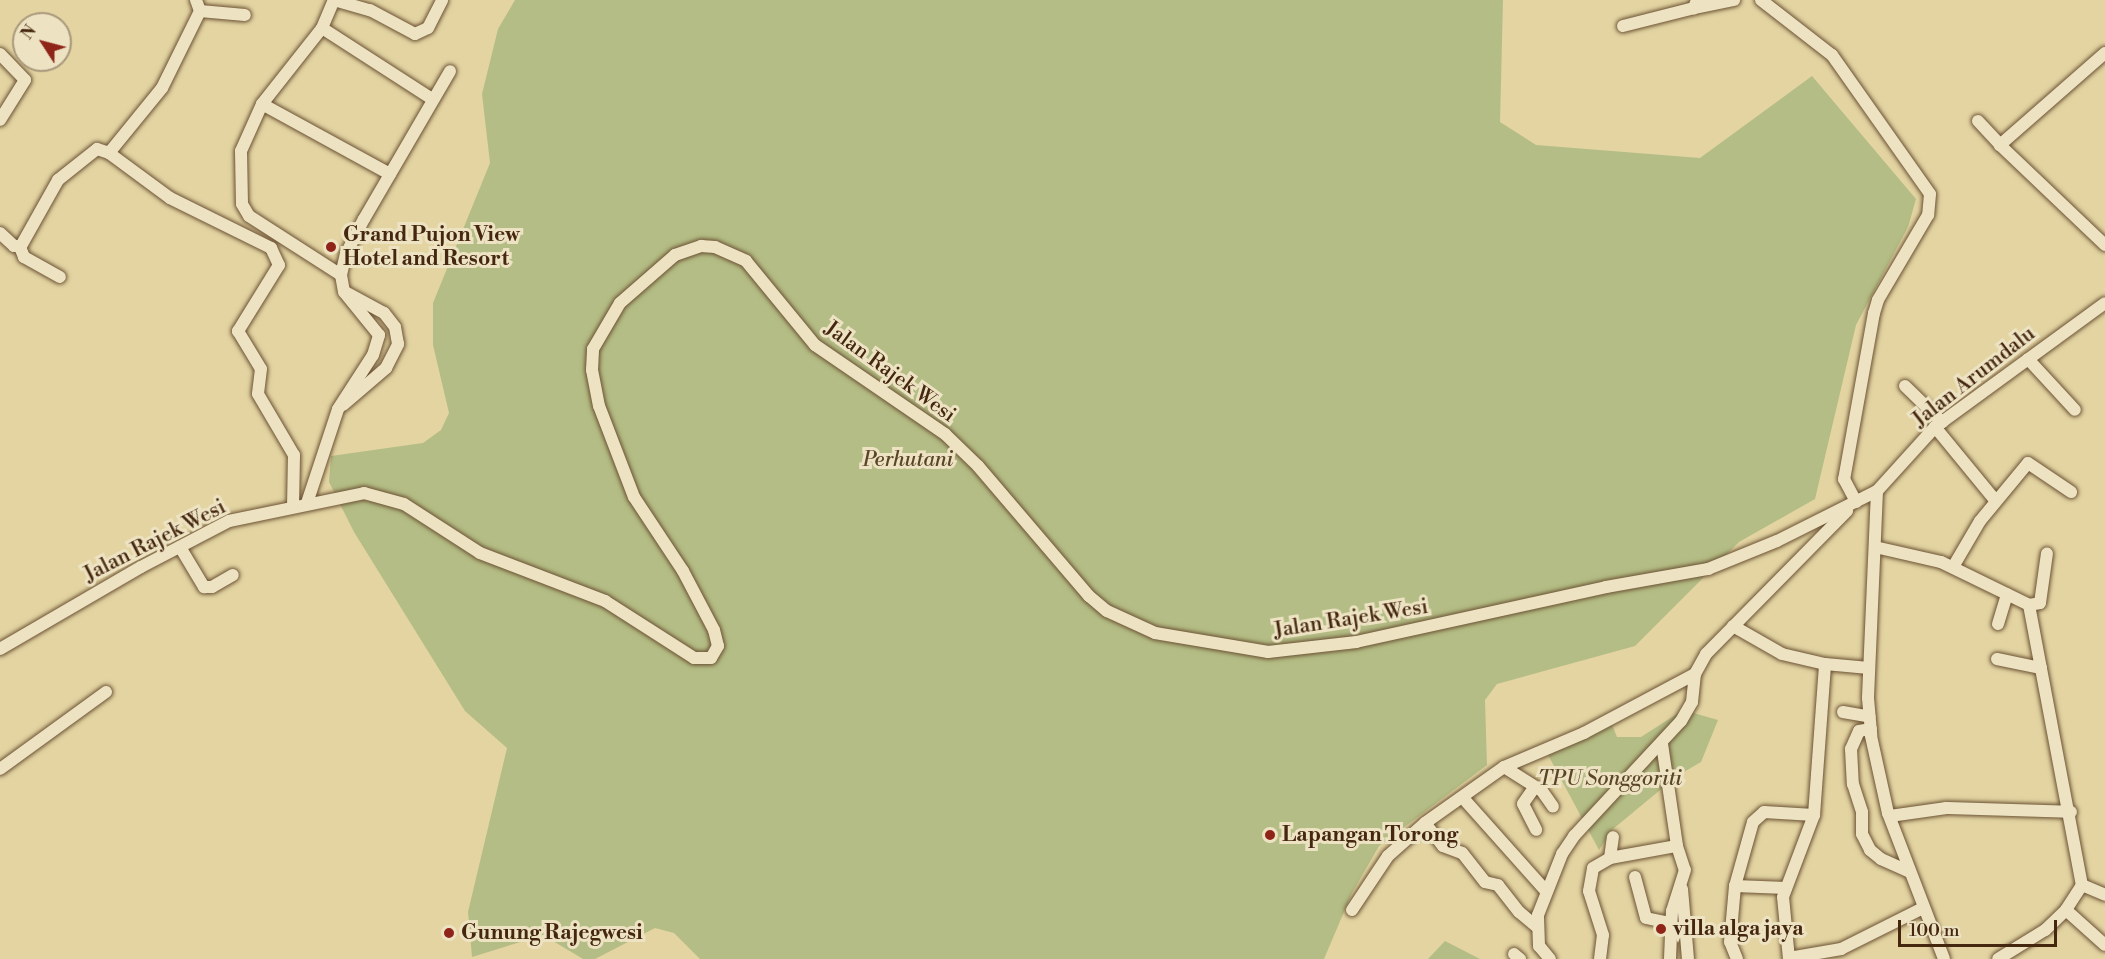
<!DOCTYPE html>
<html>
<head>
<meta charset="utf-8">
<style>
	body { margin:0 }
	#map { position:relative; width:2105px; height:959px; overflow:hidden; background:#e3d4a2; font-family:"Libre Bodoni",serif }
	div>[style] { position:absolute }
	.green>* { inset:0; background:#b4bd85 }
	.roads { filter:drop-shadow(0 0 2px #6c5234) drop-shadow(0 0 2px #6c5234) }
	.minor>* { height:12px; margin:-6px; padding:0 6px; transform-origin:6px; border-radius:6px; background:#ede3c3 }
	.dots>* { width:16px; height:16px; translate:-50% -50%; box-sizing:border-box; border:3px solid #ede3c3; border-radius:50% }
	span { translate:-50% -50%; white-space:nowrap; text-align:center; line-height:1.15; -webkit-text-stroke:6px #ede3c3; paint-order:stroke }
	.poi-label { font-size:21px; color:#452710; font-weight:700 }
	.left { translate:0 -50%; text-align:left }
	.street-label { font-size:21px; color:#452710 }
	.park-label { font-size:21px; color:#5b4527; font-style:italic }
	.north { position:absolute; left:12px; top:12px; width:60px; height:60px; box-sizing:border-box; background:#ede3c3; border:2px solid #aa987b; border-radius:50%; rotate:306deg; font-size:16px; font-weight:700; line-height:24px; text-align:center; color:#452710 }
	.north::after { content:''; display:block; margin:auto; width:21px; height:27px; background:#8f2418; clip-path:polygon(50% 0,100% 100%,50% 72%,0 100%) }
	.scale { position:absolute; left:1898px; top:920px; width:159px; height:27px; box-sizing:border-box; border:3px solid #452710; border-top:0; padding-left:8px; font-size:18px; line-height:21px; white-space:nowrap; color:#452710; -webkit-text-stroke:4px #ede3c3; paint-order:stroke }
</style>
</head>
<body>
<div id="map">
	<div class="green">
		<div style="clip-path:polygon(515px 0,1503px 0,1500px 122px,1536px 145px,1700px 158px,1812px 76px,1916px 199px,1908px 227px,1856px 325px,1815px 499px,1739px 542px,1635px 646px,1497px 684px,1485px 700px,1487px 765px,1379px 846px,1352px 893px,1324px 959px,700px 959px,674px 933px,655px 928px,595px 959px,583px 959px,543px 935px,472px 957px,468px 912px,507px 748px,465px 711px,354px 532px,329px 482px,331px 456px,423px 443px,441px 430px,449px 413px,433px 345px,433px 303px,490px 163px,482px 94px,498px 29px)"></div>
		<div style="clip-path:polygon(1683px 710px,1718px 720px,1701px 762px,1677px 776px,1613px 829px,1599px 850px,1547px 753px,1611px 722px,1617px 737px,1641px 737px)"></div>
		<div style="clip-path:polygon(1445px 941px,1480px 959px,1428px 959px)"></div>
	</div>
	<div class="roads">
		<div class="minor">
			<div style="left:196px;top:0;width:12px;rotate:70deg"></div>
			<div style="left:200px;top:11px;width:45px;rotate:5.1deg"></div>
			<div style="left:334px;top:0;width:37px;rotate:16deg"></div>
			<div style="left:370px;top:10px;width:51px;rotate:28.1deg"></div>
			<div style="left:415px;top:34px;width:14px;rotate:-25deg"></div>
			<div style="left:428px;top:28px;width:31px;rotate:-63deg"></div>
			<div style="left:1697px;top:0;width:9px;rotate:111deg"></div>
			<div style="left:1694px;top:8px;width:41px;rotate:-11.3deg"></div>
			<div style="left:1761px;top:0;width:90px;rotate:37.8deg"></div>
			<div style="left:1832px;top:55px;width:170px;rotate:54.8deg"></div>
			<div style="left:1930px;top:194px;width:21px;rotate:95deg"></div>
			<div style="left:1928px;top:215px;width:99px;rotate:120.5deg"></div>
			<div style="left:1878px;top:300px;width:14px;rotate:107deg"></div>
			<div style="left:1874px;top:313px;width:169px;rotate:100.2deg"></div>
			<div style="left:1844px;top:479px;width:26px;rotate:62deg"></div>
			<div style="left:1623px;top:26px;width:73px;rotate:-14.2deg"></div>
			<div style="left:322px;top:28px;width:131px;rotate:32.8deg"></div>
			<div style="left:2105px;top:53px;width:140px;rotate:138.8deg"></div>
			<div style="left:2000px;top:145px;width:145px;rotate:43.6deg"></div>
			<div style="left:0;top:54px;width:36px;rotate:46deg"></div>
			<div style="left:25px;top:80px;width:47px;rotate:122deg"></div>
			<div style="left:262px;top:104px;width:146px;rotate:28.7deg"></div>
			<div style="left:1978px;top:121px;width:33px;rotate:47deg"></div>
			<div style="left:109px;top:153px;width:84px;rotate:-50.8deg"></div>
			<div style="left:162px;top:88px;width:86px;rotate:-63.7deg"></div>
			<div style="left:0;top:233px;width:19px;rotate:43deg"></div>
			<div style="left:14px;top:246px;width:7px"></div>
			<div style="left:21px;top:246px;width:76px;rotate:-60.7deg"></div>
			<div style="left:58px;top:180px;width:50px;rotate:-38.5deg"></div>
			<div style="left:97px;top:149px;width:13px;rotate:18deg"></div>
			<div style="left:109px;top:153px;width:76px;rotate:36.4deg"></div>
			<div style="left:170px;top:198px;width:113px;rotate:26.3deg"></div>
			<div style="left:271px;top:248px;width:19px;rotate:65deg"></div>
			<div style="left:279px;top:265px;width:78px;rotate:121.8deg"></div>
			<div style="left:238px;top:331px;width:44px;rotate:58.8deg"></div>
			<div style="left:261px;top:369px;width:25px;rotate:97deg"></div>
			<div style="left:258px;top:394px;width:71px;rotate:59.5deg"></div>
			<div style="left:294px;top:455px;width:52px;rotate:91.1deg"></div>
			<div style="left:20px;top:247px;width:11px;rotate:68deg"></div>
			<div style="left:24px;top:257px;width:41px;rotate:29.1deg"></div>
			<div style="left:341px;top:275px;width:22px;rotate:-77deg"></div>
			<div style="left:346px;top:254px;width:39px;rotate:-63deg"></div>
			<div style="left:364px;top:219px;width:171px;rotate:-59.8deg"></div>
			<div style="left:2028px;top:359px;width:69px;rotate:47.3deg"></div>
			<div style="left:1905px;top:386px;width:52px;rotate:44.2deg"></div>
			<div style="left:343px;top:405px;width:57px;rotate:-40.7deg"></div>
			<div style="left:386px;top:368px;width:27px;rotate:-63deg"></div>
			<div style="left:398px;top:344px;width:17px;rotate:-100deg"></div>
			<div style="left:395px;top:327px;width:18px;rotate:-128deg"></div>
			<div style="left:384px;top:313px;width:44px;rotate:-151.7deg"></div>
			<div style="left:1935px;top:427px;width:94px;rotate:50.6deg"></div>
			<div style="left:1877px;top:491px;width:207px;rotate:92.5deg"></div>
			<div style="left:1868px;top:698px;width:38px;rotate:85deg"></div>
			<div style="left:1871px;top:736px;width:79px;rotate:77.6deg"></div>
			<div style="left:1888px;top:813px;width:156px;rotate:69deg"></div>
			<div style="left:307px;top:503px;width:99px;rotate:-71.7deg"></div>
			<div style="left:338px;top:409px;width:64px;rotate:-57.1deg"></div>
			<div style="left:373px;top:355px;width:21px;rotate:-73deg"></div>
			<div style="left:379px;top:335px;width:55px;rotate:-129.1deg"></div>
			<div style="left:344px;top:292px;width:17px;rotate:-100deg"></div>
			<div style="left:341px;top:275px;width:109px;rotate:-147.3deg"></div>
			<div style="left:249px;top:216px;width:14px;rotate:-120deg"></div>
			<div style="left:242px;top:204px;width:53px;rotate:-91.1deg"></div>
			<div style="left:241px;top:151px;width:51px;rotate:-65.9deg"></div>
			<div style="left:262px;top:104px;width:97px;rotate:-51.7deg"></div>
			<div style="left:322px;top:28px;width:30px;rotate:-67deg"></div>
			<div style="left:180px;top:547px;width:47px;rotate:59deg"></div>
			<div style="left:204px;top:587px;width:8px"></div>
			<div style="left:212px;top:587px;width:24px;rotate:-30deg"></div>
			<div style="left:1875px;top:547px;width:68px;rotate:12.8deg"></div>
			<div style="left:1941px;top:562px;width:98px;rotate:26deg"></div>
			<div style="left:2029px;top:605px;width:285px;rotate:79.3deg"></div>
			<div style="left:2082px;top:885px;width:30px;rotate:123deg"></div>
			<div style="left:2066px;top:910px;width:29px;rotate:136deg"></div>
			<div style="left:2045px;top:930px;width:55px;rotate:148.3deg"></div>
			<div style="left:1953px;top:567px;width:53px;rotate:-59.6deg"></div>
			<div style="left:1980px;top:521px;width:75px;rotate:-50.4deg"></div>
			<div style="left:2028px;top:463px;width:52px;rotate:34deg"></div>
			<div style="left:2029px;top:605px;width:11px;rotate:-10deg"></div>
			<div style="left:2040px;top:603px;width:50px;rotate:-82deg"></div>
			<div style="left:1998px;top:624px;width:31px;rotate:-73deg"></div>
			<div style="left:1733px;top:626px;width:56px;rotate:29.7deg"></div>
			<div style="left:1782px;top:654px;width:44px;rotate:13.1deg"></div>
			<div style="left:1825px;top:664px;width:44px;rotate:5.2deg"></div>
			<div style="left:0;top:649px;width:163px;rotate:-30.2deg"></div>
			<div style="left:141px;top:567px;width:99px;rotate:-27.6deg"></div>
			<div style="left:229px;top:521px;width:138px;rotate:-11.7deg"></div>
			<div style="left:364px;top:493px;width:41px;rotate:15.4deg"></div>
			<div style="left:404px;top:504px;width:90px;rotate:32.8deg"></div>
			<div style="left:480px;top:553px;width:134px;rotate:21deg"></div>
			<div style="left:605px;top:601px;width:106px;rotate:32.6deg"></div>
			<div style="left:694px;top:658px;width:17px"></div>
			<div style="left:711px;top:658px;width:14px;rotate:-60deg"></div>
			<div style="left:718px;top:646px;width:16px;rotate:-104deg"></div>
			<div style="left:714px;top:630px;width:67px;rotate:-117.7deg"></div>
			<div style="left:683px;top:571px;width:89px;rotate:-123.5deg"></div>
			<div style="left:634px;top:497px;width:97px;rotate:-111deg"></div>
			<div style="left:599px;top:406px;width:37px;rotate:-101deg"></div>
			<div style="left:592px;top:370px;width:21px;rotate:-87deg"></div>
			<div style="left:593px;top:349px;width:53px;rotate:-59.6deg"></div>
			<div style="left:620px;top:303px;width:73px;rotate:-41.1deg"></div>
			<div style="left:675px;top:255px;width:28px;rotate:-19deg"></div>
			<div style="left:701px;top:246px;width:14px;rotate:4deg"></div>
			<div style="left:715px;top:247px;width:34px;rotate:24deg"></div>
			<div style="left:746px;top:261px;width:109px;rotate:50.6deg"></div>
			<div style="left:815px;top:345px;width:158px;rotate:34.4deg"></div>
			<div style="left:945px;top:434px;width:46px;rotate:44.1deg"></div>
			<div style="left:978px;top:466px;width:171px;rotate:49.5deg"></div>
			<div style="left:1089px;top:596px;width:23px;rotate:40deg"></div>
			<div style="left:1107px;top:611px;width:53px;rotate:24.6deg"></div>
			<div style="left:1155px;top:633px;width:115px;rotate:9.5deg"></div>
			<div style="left:1268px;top:652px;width:89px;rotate:-6.5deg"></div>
			<div style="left:1356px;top:642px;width:256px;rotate:-12.4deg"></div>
			<div style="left:1606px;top:587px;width:104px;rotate:-10deg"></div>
			<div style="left:1708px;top:569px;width:74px;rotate:-22.1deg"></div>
			<div style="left:1777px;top:541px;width:112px;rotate:-26.6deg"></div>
			<div style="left:1877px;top:491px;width:86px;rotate:-47.8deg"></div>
			<div style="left:1935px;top:427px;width:210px;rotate:-36.1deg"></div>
			<div style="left:1997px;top:659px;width:45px;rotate:11.6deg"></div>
			<div style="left:1843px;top:712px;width:27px;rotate:10deg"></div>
			<div style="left:1871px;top:729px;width:12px;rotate:171deg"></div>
			<div style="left:1859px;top:731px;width:20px;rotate:114deg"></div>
			<div style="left:1851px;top:749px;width:35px;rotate:87deg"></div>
			<div style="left:1853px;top:784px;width:29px;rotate:72deg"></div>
			<div style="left:1862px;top:812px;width:22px;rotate:90deg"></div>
			<div style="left:1862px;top:834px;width:18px;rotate:63deg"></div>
			<div style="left:1870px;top:850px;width:14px;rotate:39deg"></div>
			<div style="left:1881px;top:859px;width:30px;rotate:24deg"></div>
			<div style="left:1662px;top:744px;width:103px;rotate:81.6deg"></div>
			<div style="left:1677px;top:846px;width:25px;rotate:72deg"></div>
			<div style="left:1685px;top:870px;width:43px;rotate:107.6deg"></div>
			<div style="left:1672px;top:911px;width:48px;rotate:92.4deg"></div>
			<div style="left:1504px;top:767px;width:45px;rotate:32.3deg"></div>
			<div style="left:1542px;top:791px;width:19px;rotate:55deg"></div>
			<div style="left:0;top:769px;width:131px;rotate:-36deg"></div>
			<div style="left:1534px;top:788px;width:19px;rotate:125deg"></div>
			<div style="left:1523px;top:804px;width:29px;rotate:63deg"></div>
			<div style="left:1463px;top:798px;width:125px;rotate:48.3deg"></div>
			<div style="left:1890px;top:816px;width:57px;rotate:-8.1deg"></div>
			<div style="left:1946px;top:808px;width:125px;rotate:1.8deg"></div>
			<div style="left:1610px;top:858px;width:21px;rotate:-82deg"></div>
			<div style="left:1635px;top:877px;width:42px;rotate:75deg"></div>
			<div style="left:1646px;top:918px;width:25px;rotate:12deg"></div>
			<div style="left:2082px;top:885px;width:25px;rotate:23deg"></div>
			<div style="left:1735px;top:886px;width:51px;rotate:2.2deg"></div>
			<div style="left:1682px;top:889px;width:70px;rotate:85.1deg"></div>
			<div style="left:1352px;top:910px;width:65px;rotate:-56.3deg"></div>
			<div style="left:1388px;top:856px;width:50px;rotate:-41.7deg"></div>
			<div style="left:2066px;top:910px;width:52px;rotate:41.9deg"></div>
			<div style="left:1537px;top:927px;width:23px;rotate:-140deg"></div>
			<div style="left:1519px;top:912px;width:34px;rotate:-128deg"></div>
			<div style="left:1498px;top:885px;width:13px;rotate:-167deg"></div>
			<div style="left:1485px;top:882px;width:37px;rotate:-128deg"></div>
			<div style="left:1462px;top:853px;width:20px;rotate:-160deg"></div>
			<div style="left:1443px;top:846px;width:29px;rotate:-128deg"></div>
			<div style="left:1425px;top:823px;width:97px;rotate:-35.3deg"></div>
			<div style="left:1504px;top:767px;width:87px;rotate:-23deg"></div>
			<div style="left:1584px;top:733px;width:126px;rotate:-28deg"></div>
			<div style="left:1695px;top:674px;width:23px;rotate:-61deg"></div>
			<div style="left:1706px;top:654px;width:201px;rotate:-45.4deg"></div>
			<div style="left:1514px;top:954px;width:8px;rotate:40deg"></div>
			<div style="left:1789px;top:958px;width:53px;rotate:-9.8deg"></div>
			<div style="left:1841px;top:949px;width:92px;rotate:-26.6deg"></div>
			<div style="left:1550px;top:959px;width:17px;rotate:-130deg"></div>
			<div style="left:1539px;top:946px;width:31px;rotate:-92deg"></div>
			<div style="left:1538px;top:915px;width:66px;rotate:-68.5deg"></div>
			<div style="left:1562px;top:854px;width:22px;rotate:-56deg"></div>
			<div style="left:1574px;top:836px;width:157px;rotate:-47.1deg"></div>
			<div style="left:1681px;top:721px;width:22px;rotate:-60deg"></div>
			<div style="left:1692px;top:702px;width:28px;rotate:-84deg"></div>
			<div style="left:1600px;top:959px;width:24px;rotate:-83deg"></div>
			<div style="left:1603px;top:935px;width:46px;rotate:-107.7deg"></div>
			<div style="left:1589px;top:891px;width:23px;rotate:-80deg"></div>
			<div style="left:1593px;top:868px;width:20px;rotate:-30deg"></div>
			<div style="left:1610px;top:858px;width:68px;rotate:-10.2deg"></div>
			<div style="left:1737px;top:959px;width:18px;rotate:-112deg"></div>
			<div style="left:1730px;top:942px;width:56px;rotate:-84.9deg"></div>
			<div style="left:1735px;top:886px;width:66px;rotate:-74.3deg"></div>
			<div style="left:1753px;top:822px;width:15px;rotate:-42deg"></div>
			<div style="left:1764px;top:812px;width:50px;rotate:3.4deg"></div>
			<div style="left:1789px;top:959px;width:62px;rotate:-95.5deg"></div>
			<div style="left:1783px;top:897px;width:88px;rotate:-69.3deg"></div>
			<div style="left:1814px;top:815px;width:151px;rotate:-85.8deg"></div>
		</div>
	</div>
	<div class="dots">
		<div style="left:331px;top:247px;background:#8f2418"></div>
		<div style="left:1270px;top:835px;background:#8f2418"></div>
		<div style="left:1661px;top:929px;background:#8f2418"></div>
		<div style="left:449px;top:933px;background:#8f2418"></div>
	</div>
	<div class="poi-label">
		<span class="left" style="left:343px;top:247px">Grand Pujon View<br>Hotel and Resort</span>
		<span class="left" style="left:1282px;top:835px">Lapangan Torong</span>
		<span class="left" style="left:1673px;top:929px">villa alga jaya</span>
		<span class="left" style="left:461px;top:933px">Gunung Rajegwesi</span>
	</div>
	<div class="street-label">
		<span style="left:890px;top:372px;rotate:36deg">Jalan Rajek Wesi</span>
		<span style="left:1974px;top:377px;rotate:-38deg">Jalan Arumdalu</span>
		<span style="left:155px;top:541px;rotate:-27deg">Jalan Rajek Wesi</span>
		<span style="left:1351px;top:619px;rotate:-9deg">Jalan Rajek Wesi</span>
	</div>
	<div class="park-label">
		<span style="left:908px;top:460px">Perhutani</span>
		<span style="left:1610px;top:779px">TPU Songgoriti</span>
	</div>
	<div class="north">N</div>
	<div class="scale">100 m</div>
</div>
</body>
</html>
